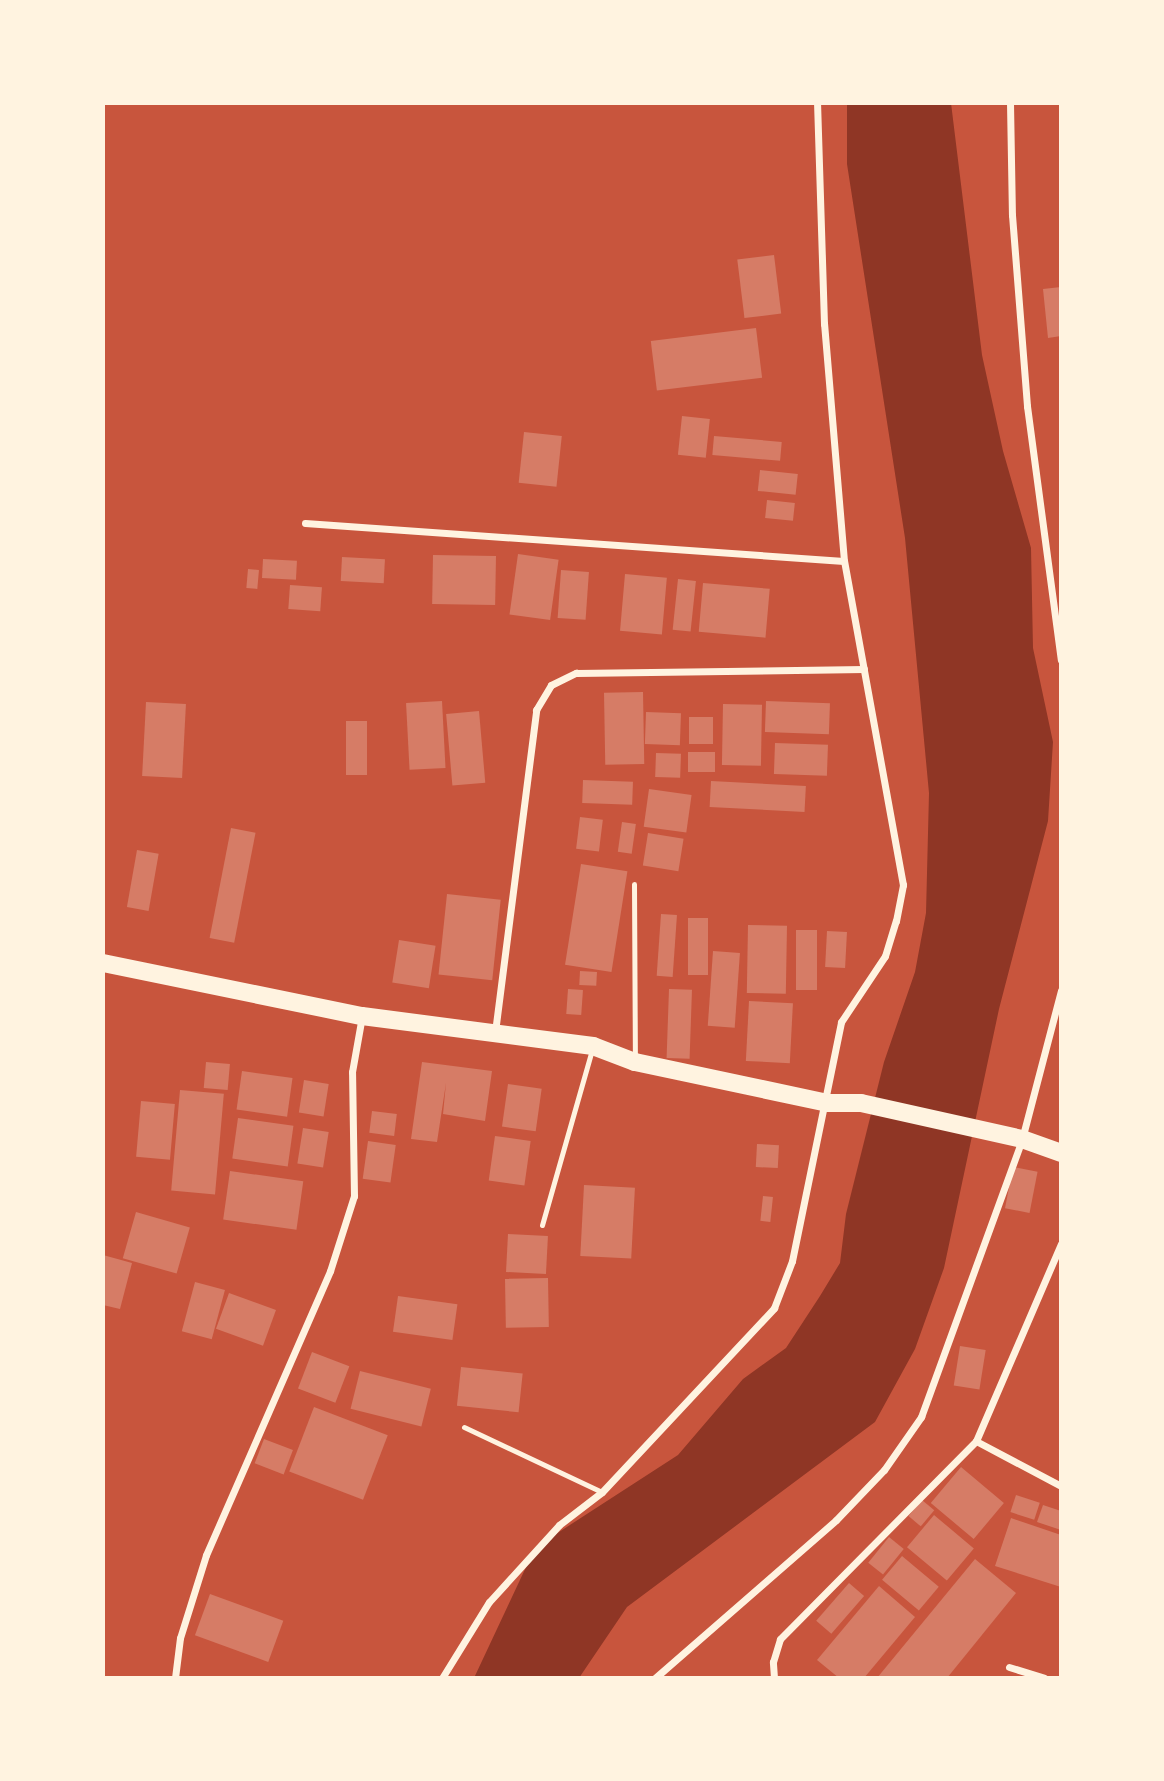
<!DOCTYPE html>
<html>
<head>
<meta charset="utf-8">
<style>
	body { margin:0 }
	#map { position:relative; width:1164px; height:1781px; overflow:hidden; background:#c8553d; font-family:"DM Sans",sans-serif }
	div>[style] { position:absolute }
	.water>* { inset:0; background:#8f3625 }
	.building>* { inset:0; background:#d67c66; transform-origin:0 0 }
	.service>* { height:5px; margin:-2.5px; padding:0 2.5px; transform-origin:2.5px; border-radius:2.5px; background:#fff3e0 }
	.minor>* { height:7px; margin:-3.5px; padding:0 3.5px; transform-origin:3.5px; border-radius:3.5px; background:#fff3e0 }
	.primary>* { height:18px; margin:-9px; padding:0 9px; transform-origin:9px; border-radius:9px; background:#fff3e0 }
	span { translate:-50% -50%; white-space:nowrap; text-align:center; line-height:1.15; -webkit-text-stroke:6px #fff3e0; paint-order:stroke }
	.frame { position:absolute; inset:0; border:105px solid #fff3e0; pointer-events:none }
</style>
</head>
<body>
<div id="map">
	<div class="water">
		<div style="clip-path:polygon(847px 103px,951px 103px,982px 355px,1003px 451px,1031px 548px,1033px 648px,1053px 742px,1048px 821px,999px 1009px,944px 1268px,915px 1349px,875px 1422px,627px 1607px,579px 1678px,474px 1678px,527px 1565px,556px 1534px,678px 1455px,743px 1379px,786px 1348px,820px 1296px,840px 1263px,846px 1214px,884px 1062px,915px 972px,926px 913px,929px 793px,905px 538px,847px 164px)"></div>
	</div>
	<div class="building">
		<div style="left:774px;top:255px;width:59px;height:37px;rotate:83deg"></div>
		<div style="clip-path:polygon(1061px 287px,1061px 336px,1048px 338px,1043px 289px)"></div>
		<div style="left:756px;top:328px;width:50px;height:106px;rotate:83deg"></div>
		<div style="left:682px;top:416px;width:28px;height:39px;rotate:6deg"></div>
		<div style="left:524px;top:432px;width:38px;height:51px;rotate:6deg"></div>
		<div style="left:714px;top:436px;width:68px;height:19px;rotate:5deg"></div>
		<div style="left:760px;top:470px;width:38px;height:21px;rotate:6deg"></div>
		<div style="left:767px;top:500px;width:28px;height:18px;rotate:6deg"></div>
		<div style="left:518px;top:554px;width:41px;height:61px;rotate:8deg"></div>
		<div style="left:433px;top:555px;width:63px;height:49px;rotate:1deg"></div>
		<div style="left:342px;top:557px;width:43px;height:24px;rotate:3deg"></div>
		<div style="left:263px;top:559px;width:34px;height:19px;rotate:3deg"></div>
		<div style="left:248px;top:569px;width:11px;height:19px;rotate:5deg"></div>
		<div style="left:561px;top:570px;width:28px;height:48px;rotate:4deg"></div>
		<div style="left:625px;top:574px;width:42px;height:57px;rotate:5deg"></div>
		<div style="left:678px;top:579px;width:18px;height:51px;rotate:6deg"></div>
		<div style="left:703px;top:583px;width:67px;height:49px;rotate:5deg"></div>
		<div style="left:290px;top:585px;width:32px;height:24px;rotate:4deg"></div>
		<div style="left:643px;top:692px;width:72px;height:39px;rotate:89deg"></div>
		<div style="left:442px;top:701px;width:67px;height:36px;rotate:87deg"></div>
		<div style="left:766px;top:701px;width:64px;height:31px;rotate:2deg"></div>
		<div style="left:146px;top:702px;width:40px;height:74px;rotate:3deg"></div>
		<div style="left:723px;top:704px;width:39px;height:61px;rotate:1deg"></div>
		<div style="left:479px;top:711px;width:72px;height:33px;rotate:85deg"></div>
		<div style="left:646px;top:712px;width:35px;height:32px;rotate:2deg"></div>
		<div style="left:689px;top:717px;width:24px;height:27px"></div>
		<div style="left:346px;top:721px;width:21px;height:54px"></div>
		<div style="left:775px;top:743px;width:53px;height:31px;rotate:2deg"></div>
		<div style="left:688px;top:752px;width:27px;height:20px"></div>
		<div style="left:656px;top:753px;width:25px;height:24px;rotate:2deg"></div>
		<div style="left:583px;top:780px;width:50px;height:23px;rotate:2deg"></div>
		<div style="left:711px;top:781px;width:95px;height:26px;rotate:3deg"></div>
		<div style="left:649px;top:789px;width:43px;height:38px;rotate:8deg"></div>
		<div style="left:580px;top:817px;width:23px;height:32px;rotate:7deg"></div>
		<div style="left:622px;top:822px;width:14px;height:30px;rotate:8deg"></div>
		<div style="left:231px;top:828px;width:25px;height:112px;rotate:11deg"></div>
		<div style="left:648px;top:833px;width:36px;height:33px;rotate:9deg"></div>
		<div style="left:137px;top:850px;width:22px;height:58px;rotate:10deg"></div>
		<div style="left:581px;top:864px;width:47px;height:102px;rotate:9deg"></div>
		<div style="left:447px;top:894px;width:54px;height:81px;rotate:6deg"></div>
		<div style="left:661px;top:914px;width:16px;height:62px;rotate:4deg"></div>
		<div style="left:688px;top:918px;width:20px;height:57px"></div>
		<div style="left:748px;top:925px;width:39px;height:68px;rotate:1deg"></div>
		<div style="left:796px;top:930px;width:21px;height:60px"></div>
		<div style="left:827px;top:931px;width:20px;height:36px;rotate:3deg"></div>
		<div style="left:399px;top:940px;width:37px;height:43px;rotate:9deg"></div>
		<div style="left:713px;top:951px;width:27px;height:75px;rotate:4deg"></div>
		<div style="left:580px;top:971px;width:17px;height:14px;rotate:3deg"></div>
		<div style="left:568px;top:989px;width:15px;height:25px;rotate:4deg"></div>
		<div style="left:669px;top:989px;width:23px;height:69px;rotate:2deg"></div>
		<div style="left:749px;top:1001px;width:44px;height:60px;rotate:3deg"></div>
		<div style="left:206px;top:1062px;width:24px;height:26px;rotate:5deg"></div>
		<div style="clip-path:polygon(422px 1062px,492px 1071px,485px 1121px,443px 1114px,446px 1083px,437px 1142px,411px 1139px)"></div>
		<div style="left:242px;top:1071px;width:51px;height:39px;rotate:8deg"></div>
		<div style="left:304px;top:1080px;width:25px;height:33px;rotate:9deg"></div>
		<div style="left:508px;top:1084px;width:34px;height:43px;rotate:8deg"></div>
		<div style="left:180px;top:1090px;width:44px;height:101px;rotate:5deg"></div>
		<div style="left:141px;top:1101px;width:34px;height:56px;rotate:5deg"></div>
		<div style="left:372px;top:1111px;width:25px;height:22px;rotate:7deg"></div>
		<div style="left:238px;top:1118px;width:56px;height:41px;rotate:8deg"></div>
		<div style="left:303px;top:1128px;width:26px;height:36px;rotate:9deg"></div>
		<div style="left:495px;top:1136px;width:36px;height:45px;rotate:8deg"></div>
		<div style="left:368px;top:1141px;width:28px;height:38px;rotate:8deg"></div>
		<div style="left:757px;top:1144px;width:22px;height:23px;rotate:3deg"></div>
		<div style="left:1013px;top:1167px;width:25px;height:42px;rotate:11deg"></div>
		<div style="left:230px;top:1171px;width:74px;height:49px;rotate:8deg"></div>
		<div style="left:584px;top:1185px;width:51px;height:71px;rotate:3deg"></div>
		<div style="left:763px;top:1196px;width:10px;height:25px;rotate:6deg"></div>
		<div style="left:136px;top:1212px;width:56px;height:48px;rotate:16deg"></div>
		<div style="left:508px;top:1234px;width:40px;height:38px;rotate:3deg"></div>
		<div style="clip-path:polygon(103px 1255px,132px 1263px,120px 1309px,103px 1305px)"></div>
		<div style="left:548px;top:1278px;width:49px;height:43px;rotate:89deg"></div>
		<div style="left:195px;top:1282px;width:31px;height:51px;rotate:15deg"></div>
		<div style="left:229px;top:1293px;width:50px;height:38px;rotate:20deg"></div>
		<div style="left:398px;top:1296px;width:60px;height:36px;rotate:8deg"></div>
		<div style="left:960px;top:1346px;width:26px;height:40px;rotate:9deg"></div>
		<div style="left:312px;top:1352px;width:40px;height:39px;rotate:21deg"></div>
		<div style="left:461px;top:1367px;width:62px;height:39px;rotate:6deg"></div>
		<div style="left:360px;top:1371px;width:73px;height:39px;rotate:14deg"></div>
		<div style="left:314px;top:1407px;width:79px;height:69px;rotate:21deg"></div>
		<div style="left:264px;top:1439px;width:31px;height:26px;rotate:21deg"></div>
		<div style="left:961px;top:1467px;width:56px;height:47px;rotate:40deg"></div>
		<div style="left:1016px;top:1495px;width:25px;height:18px;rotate:18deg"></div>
		<div style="left:922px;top:1500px;width:16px;height:21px;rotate:40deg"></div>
		<div style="clip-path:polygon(1043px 1505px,1061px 1511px,1061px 1530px,1037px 1522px)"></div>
		<div style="left:934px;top:1515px;width:52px;height:42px;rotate:40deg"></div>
		<div style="clip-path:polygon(1011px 1518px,1061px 1535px,1061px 1587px,995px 1566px)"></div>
		<div style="left:889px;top:1537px;width:19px;height:33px;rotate:39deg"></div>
		<div style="left:902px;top:1556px;width:48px;height:31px;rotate:40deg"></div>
		<div style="clip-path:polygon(975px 1559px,1016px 1593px,947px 1678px,877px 1678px)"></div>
		<div style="left:849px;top:1583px;width:20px;height:50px;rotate:41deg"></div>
		<div style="clip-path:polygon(879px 1586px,915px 1617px,864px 1678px,839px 1678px,817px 1660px)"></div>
		<div style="left:210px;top:1594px;width:78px;height:44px;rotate:20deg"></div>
	</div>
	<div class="service">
		<div style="left:634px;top:884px;width:175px;rotate:89.7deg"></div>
		<div style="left:542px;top:1225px;width:182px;rotate:-74.1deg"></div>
		<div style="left:464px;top:1427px;width:153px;rotate:25.2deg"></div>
	</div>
	<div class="minor">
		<div style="left:1010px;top:103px;width:112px;rotate:89deg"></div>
		<div style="left:1012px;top:215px;width:192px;rotate:85.5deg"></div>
		<div style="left:1027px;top:406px;width:256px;rotate:82.4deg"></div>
		<div style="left:305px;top:523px;width:540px;rotate:4.03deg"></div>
		<div style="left:495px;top:1032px;width:325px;rotate:-82.7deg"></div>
		<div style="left:536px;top:710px;width:29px;rotate:-59deg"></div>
		<div style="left:551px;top:685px;width:28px;rotate:-26deg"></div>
		<div style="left:576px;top:673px;width:288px;rotate:-0.8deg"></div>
		<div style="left:976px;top:1441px;width:96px;rotate:27.9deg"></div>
		<div style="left:1009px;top:1667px;width:37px;rotate:17deg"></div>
		<div style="left:175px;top:1678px;width:40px;rotate:-82.9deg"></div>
		<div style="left:180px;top:1638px;width:87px;rotate:-72.6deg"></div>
		<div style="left:206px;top:1555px;width:310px;rotate:-66.4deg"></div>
		<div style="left:330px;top:1271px;width:79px;rotate:-72.3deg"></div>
		<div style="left:354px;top:1196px;width:124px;rotate:-90.9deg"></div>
		<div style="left:352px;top:1072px;width:57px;rotate:-79.9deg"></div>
		<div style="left:442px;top:1678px;width:89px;rotate:-58.3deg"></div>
		<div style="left:489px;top:1602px;width:104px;rotate:-47.7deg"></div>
		<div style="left:559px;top:1525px;width:54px;rotate:-37.5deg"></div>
		<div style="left:602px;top:1492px;width:252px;rotate:-46.9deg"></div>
		<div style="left:774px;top:1308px;width:50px;rotate:-69deg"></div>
		<div style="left:792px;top:1261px;width:244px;rotate:-78.4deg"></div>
		<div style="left:841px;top:1022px;width:79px;rotate:-56.3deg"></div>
		<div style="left:885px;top:956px;width:37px;rotate:-73deg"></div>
		<div style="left:896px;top:921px;width:37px;rotate:-79deg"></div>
		<div style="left:903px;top:885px;width:329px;rotate:-100.3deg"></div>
		<div style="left:844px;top:561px;width:238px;rotate:-94.8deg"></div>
		<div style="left:824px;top:324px;width:221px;rotate:-91.8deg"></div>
		<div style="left:655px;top:1678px;width:240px;rotate:-41.1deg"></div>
		<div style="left:836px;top:1520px;width:69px;rotate:-46.2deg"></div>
		<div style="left:884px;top:1470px;width:65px;rotate:-55.1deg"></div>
		<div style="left:921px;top:1417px;width:296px;rotate:-70deg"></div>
		<div style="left:1022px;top:1139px;width:154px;rotate:-75.3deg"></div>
		<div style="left:774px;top:1678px;width:16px;rotate:-94deg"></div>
		<div style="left:773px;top:1662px;width:24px;rotate:-73deg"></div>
		<div style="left:780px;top:1639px;width:279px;rotate:-45.3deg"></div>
		<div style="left:976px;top:1441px;width:215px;rotate:-66.7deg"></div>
	</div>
	<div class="primary">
		<div style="left:103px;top:963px;width:264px;rotate:11.6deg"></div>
		<div style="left:362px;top:1016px;width:233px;rotate:7.4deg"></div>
		<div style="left:593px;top:1046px;width:45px;rotate:20.9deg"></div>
		<div style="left:635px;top:1062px;width:197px;rotate:12deg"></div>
		<div style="left:828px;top:1103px;width:33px"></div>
		<div style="left:861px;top:1103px;width:165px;rotate:12.6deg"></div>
		<div style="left:1022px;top:1139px;width:41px;rotate:19.7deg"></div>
	</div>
	<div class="frame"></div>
</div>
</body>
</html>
